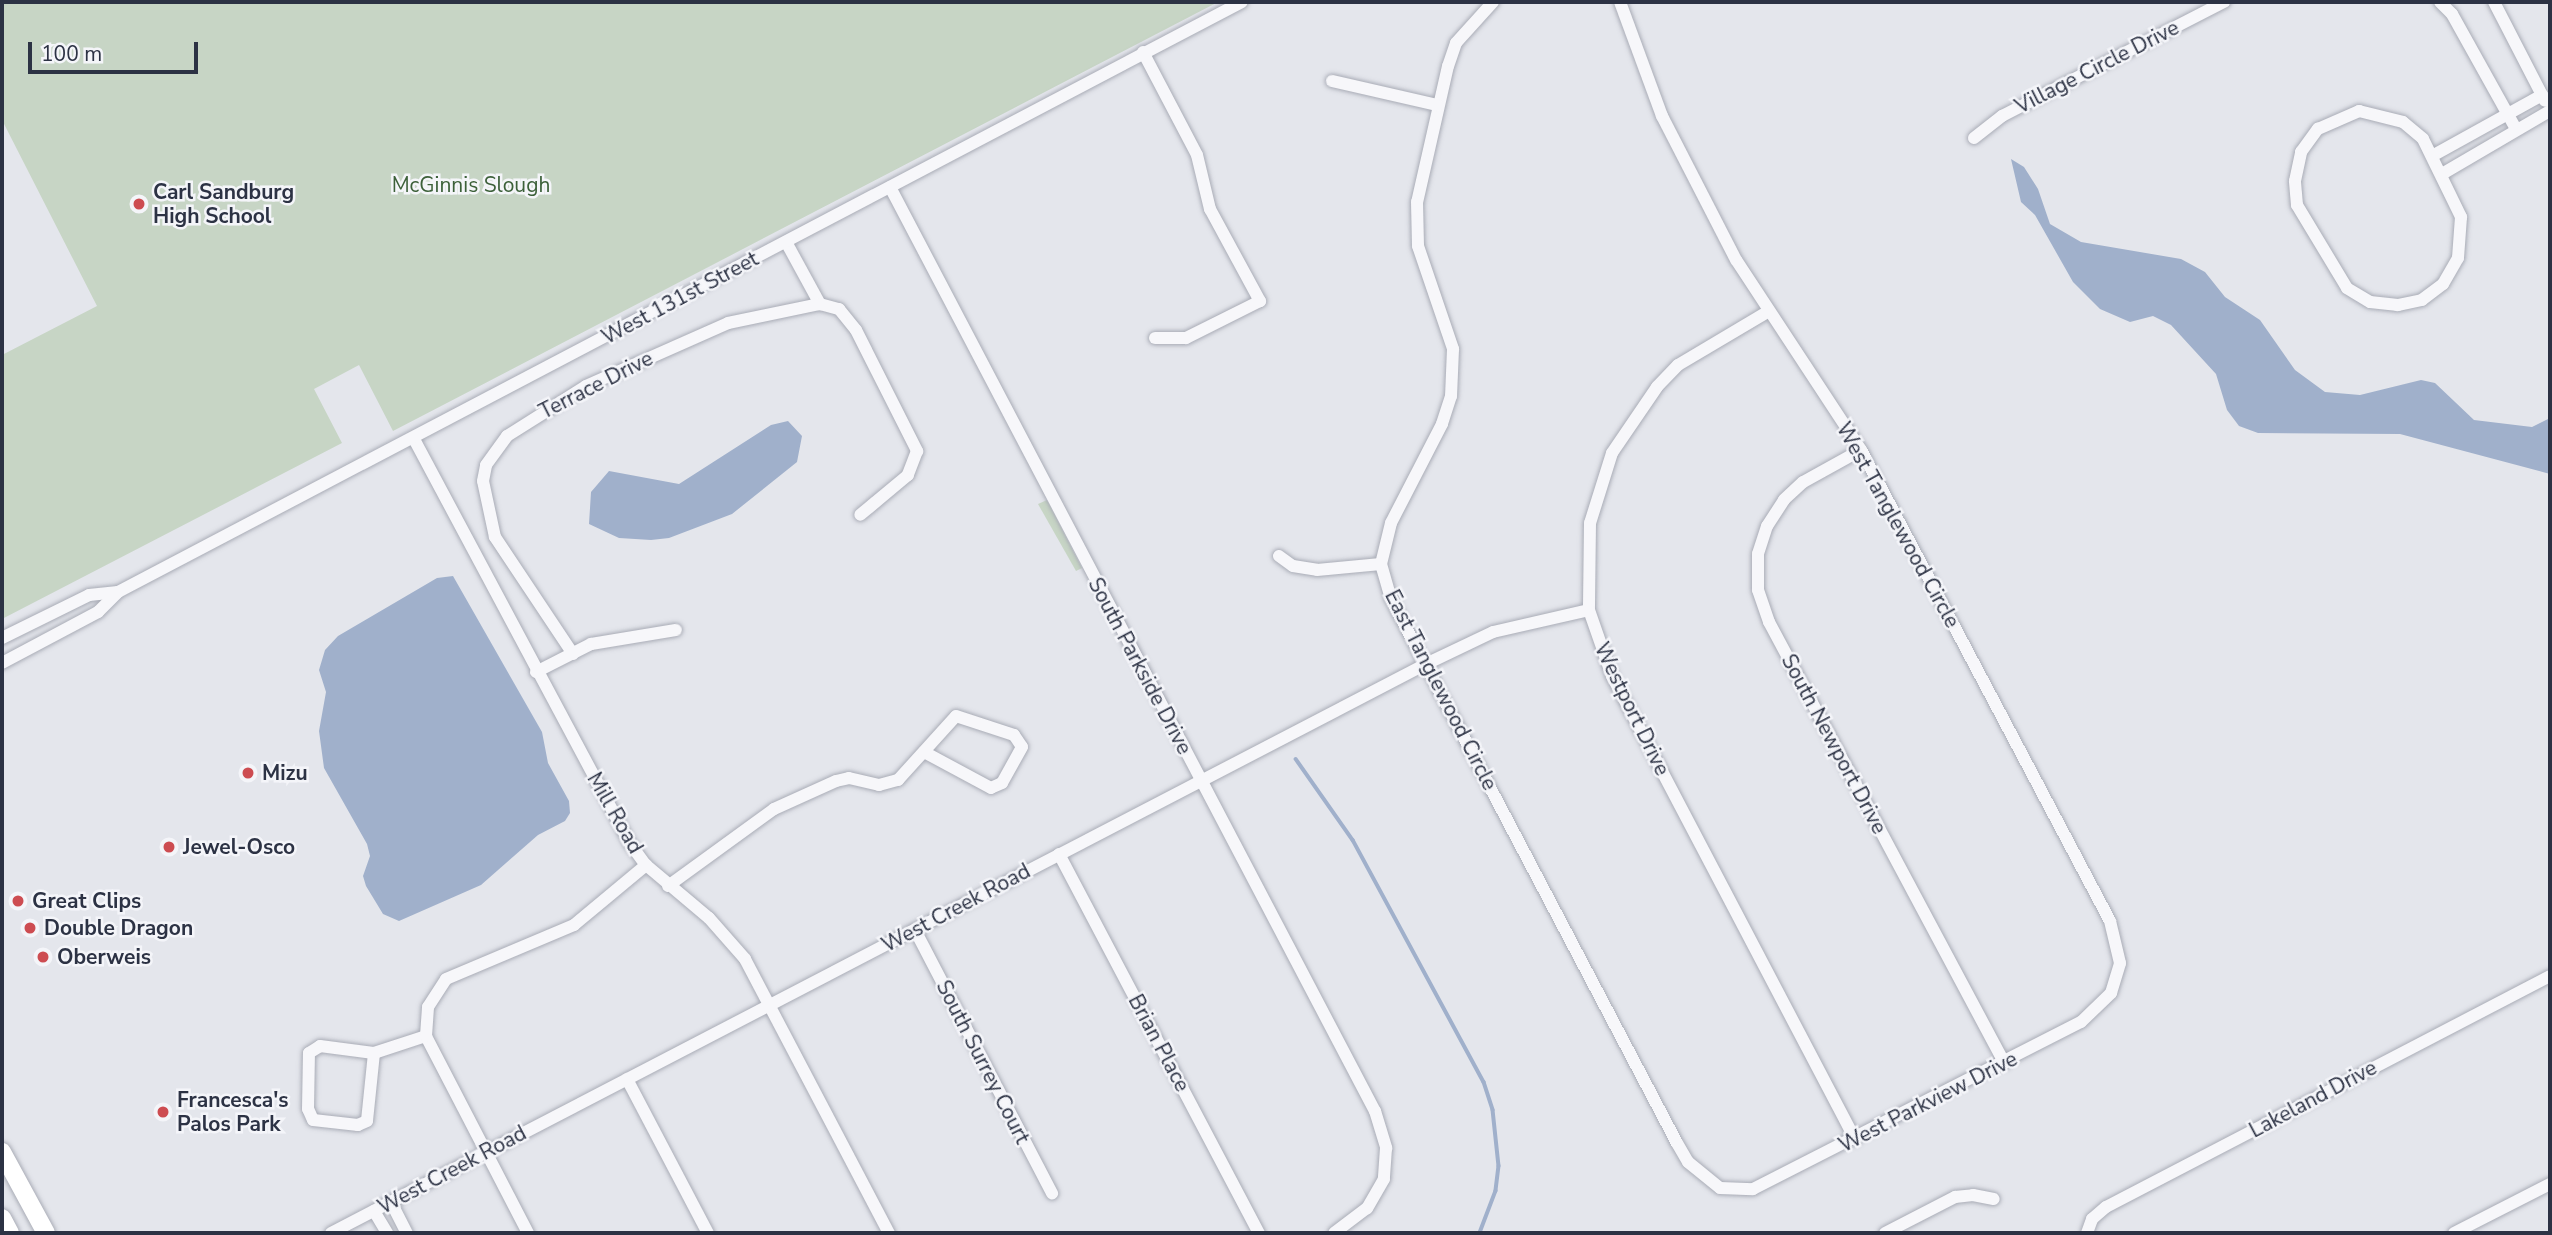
<!DOCTYPE html>
<html>
<head>
<meta charset="utf-8">
<style>
	body { margin:0 }
	#map { position:relative; width:2552px; height:1235px; overflow:hidden; background:#e4e6ec; font-family:"Nunito Sans",sans-serif }
	div>[style] { position:absolute }
	.green>* { inset:0; background:#c7d5c5 }
	.water>* { inset:0; background:#a0b0cb }
	.stream>* { height:3.5px; margin:-1.75px; padding:0 1.75px; transform-origin:1.75px; border-radius:1.75px; background:#a0b0cb }
	.roads { filter:drop-shadow(0 0 2px #a9acb6) drop-shadow(0 0 2px #a9acb6) }
	.minor>* { height:12px; margin:-6px; padding:0 6px; transform-origin:6px; border-radius:6px; background:#f7f7fa }
	.highway>* { height:18px; margin:-9px; padding:0 9px; transform-origin:9px; border-radius:9px; background:#fff }
	.dots>* { width:19px; height:19px; translate:-50% -50%; box-sizing:border-box; border:4px solid #f4f5f9; border-radius:50% }
	span { translate:-50% -50%; white-space:nowrap; text-align:center; line-height:1.15; -webkit-text-stroke:5px #f4f5f9; paint-order:stroke }
	.street-label { font-size:21px; color:#2c3244 }
	.park-label { font-size:21px; color:#3c6039 }
	.poi-label { font-size:21px; color:#2c3244; font-weight:700 }
	.left { translate:0 -50%; text-align:left }
	.frame { position:absolute; inset:0; border:4px solid #2c3244; pointer-events:none }
	.scale { position:absolute; left:28px; top:42px; width:170px; height:32px; box-sizing:border-box; border:4px solid #2c3244; border-top:0; padding-left:9px; font-size:21px; line-height:24px; white-space:nowrap; color:#2c3244; -webkit-text-stroke:5px #f4f5f9; paint-order:stroke }
</style>
</head>
<body>
<div id="map">
	<div class="green">
		<div style="clip-path:polygon(2px 2px,1218px 2px,393px 431px,359px 365px,314px 389px,342px 443px,2px 619px,2px 355px,97px 306px,2px 120px)"></div>
		<div style="clip-path:polygon(1047px 500px,1082px 568px,1076px 571px,1038px 504px)"></div>
	</div>
	<div class="water">
		<div style="clip-path:polygon(2011px 159px,2024px 167px,2038px 189px,2050px 224px,2081px 242px,2181px 259px,2205px 272px,2225px 297px,2260px 320px,2295px 370px,2325px 392px,2360px 395px,2421px 380px,2435px 383px,2474px 420px,2532px 427px,2550px 418px,2550px 474px,2400px 434px,2258px 433px,2239px 426px,2227px 410px,2216px 374px,2171px 325px,2153px 316px,2130px 322px,2100px 309px,2073px 282px,2035px 215px,2021px 202px)"></div>
		<div style="clip-path:polygon(788px 421px,802px 436px,797px 462px,732px 514px,669px 538px,651px 540px,619px 538px,589px 524px,591px 492px,609px 471px,679px 484px,771px 425px)"></div>
		<div style="clip-path:polygon(453px 576px,542px 732px,548px 763px,569px 801px,570px 813px,565px 821px,538px 835px,481px 885px,399px 921px,383px 914px,366px 886px,363px 876px,370px 856px,367px 844px,324px 768px,319px 731px,326px 692px,319px 670px,325px 650px,338px 636px,437px 578px)"></div>
	</div>
	<div class="stream">
		<div style="left:1296px;top:759px;width:99px;rotate:54.9deg"></div>
		<div style="left:1353px;top:840px;width:275px;rotate:61.6deg"></div>
		<div style="left:1484px;top:1082px;width:29px;rotate:72deg"></div>
		<div style="left:1493px;top:1110px;width:56px;rotate:83.9deg"></div>
		<div style="left:1499px;top:1166px;width:25px;rotate:97deg"></div>
		<div style="left:1496px;top:1191px;width:45px;rotate:110.9deg"></div>
	</div>
	<div class="roads">
		<div class="minor">
			<div style="left:1493px;top:2px;width:55px;rotate:132.1deg"></div>
			<div style="left:1456px;top:43px;width:24px;rotate:109deg"></div>
			<div style="left:1448px;top:66px;width:139px;rotate:102.8deg"></div>
			<div style="left:1417px;top:202px;width:44px;rotate:88.7deg"></div>
			<div style="left:1418px;top:246px;width:109px;rotate:71.2deg"></div>
			<div style="left:1453px;top:349px;width:47px;rotate:92.4deg"></div>
			<div style="left:1451px;top:396px;width:29px;rotate:108deg"></div>
			<div style="left:1442px;top:424px;width:111px;rotate:117.3deg"></div>
			<div style="left:1391px;top:523px;width:42px;rotate:103.7deg"></div>
			<div style="left:1381px;top:564px;width:36px;rotate:74deg"></div>
			<div style="left:1391px;top:599px;width:615px;rotate:62.27deg"></div>
			<div style="left:1677px;top:1143px;width:22px;rotate:60deg"></div>
			<div style="left:1688px;top:1162px;width:41px;rotate:39.1deg"></div>
			<div style="left:1720px;top:1188px;width:33px;rotate:2deg"></div>
			<div style="left:1753px;top:1189px;width:368px;rotate:-27deg"></div>
			<div style="left:2081px;top:1022px;width:42px;rotate:-44deg"></div>
			<div style="left:2111px;top:993px;width:31px;rotate:-73deg"></div>
			<div style="left:2120px;top:963px;width:43px;rotate:-103.4deg"></div>
			<div style="left:2110px;top:921px;width:533px;rotate:-117.86deg"></div>
			<div style="left:1861px;top:450px;width:227px;rotate:-123.3deg"></div>
			<div style="left:1736px;top:260px;width:162px;rotate:-117.2deg"></div>
			<div style="left:1662px;top:116px;width:121px;rotate:-110.2deg"></div>
			<div style="left:2440px;top:2px;width:17px;rotate:45deg"></div>
			<div style="left:2452px;top:14px;width:132px;rotate:60.9deg"></div>
			<div style="left:2494px;top:2px;width:111px;rotate:62.7deg"></div>
			<div style="left:1143px;top:52px;width:116px;rotate:62.3deg"></div>
			<div style="left:1197px;top:155px;width:56px;rotate:76.5deg"></div>
			<div style="left:1210px;top:209px;width:105px;rotate:61.5deg"></div>
			<div style="left:1260px;top:301px;width:83px;rotate:153.4deg"></div>
			<div style="left:1186px;top:338px;width:31px;rotate:180deg"></div>
			<div style="left:1332px;top:81px;width:108px;rotate:12.9deg"></div>
			<div style="left:2359px;top:111px;width:45px;rotate:14deg"></div>
			<div style="left:2403px;top:122px;width:26px;rotate:40deg"></div>
			<div style="left:2423px;top:139px;width:87px;rotate:64deg"></div>
			<div style="left:2461px;top:217px;width:41px;rotate:94.2deg"></div>
			<div style="left:2458px;top:258px;width:30px;rotate:120deg"></div>
			<div style="left:2443px;top:284px;width:26px;rotate:143deg"></div>
			<div style="left:2422px;top:300px;width:25px;rotate:168deg"></div>
			<div style="left:2398px;top:305px;width:28px;rotate:-174deg"></div>
			<div style="left:2370px;top:302px;width:27px;rotate:-149deg"></div>
			<div style="left:2347px;top:288px;width:97px;rotate:-121.1deg"></div>
			<div style="left:2297px;top:205px;width:24px;rotate:-95deg"></div>
			<div style="left:2295px;top:181px;width:30px;rotate:-78deg"></div>
			<div style="left:2301px;top:152px;width:29px;rotate:-54deg"></div>
			<div style="left:2318px;top:129px;width:45px;rotate:-23.7deg"></div>
			<div style="left:1974px;top:138px;width:36px;rotate:-38deg"></div>
			<div style="left:2002px;top:116px;width:250px;rotate:-27.2deg"></div>
			<div style="left:2432px;top:156px;width:126px;rotate:-29deg"></div>
			<div style="left:2442px;top:174px;width:125px;rotate:-30.3deg"></div>
			<div style="left:890px;top:187px;width:1044px;rotate:62.31deg"></div>
			<div style="left:1375px;top:1111px;width:39px;rotate:73deg"></div>
			<div style="left:1386px;top:1148px;width:31px;rotate:94deg"></div>
			<div style="left:1384px;top:1179px;width:34px;rotate:120deg"></div>
			<div style="left:1367px;top:1208px;width:41px;rotate:142.9deg"></div>
			<div style="left:786px;top:242px;width:71px;rotate:61.3deg"></div>
			<div style="left:1769px;top:311px;width:106px;rotate:149.3deg"></div>
			<div style="left:1678px;top:365px;width:30px;rotate:134deg"></div>
			<div style="left:1657px;top:387px;width:80px;rotate:124.3deg"></div>
			<div style="left:1612px;top:453px;width:73px;rotate:107.4deg"></div>
			<div style="left:1590px;top:523px;width:87px;rotate:90.7deg"></div>
			<div style="left:1589px;top:610px;width:70px;rotate:70.8deg"></div>
			<div style="left:1612px;top:676px;width:523px;rotate:62.31deg"></div>
			<div style="left:414px;top:439px;width:457px;rotate:61.9deg"></div>
			<div style="left:629px;top:842px;width:29px;rotate:54deg"></div>
			<div style="left:646px;top:865px;width:82px;rotate:40.1deg"></div>
			<div style="left:709px;top:918px;width:55px;rotate:48.7deg"></div>
			<div style="left:745px;top:959px;width:310px;rotate:62.3deg"></div>
			<div style="left:1861px;top:450px;width:66px;rotate:151.1deg"></div>
			<div style="left:1803px;top:482px;width:26px;rotate:137deg"></div>
			<div style="left:1784px;top:500px;width:31px;rotate:123deg"></div>
			<div style="left:1767px;top:526px;width:29px;rotate:108deg"></div>
			<div style="left:1758px;top:554px;width:36px;rotate:90deg"></div>
			<div style="left:1758px;top:590px;width:34px;rotate:71deg"></div>
			<div style="left:1769px;top:622px;width:500px;rotate:61.9deg"></div>
			<div style="left:1279px;top:556px;width:17px;rotate:36deg"></div>
			<div style="left:1293px;top:566px;width:24px;rotate:9deg"></div>
			<div style="left:1317px;top:570px;width:64px;rotate:-5.4deg"></div>
			<div style="left:2px;top:638px;width:97px;rotate:-26.3deg"></div>
			<div style="left:89px;top:595px;width:29px;rotate:-6deg"></div>
			<div style="left:573px;top:654px;width:141px;rotate:-123.7deg"></div>
			<div style="left:495px;top:537px;width:57px;rotate:-102.1deg"></div>
			<div style="left:483px;top:481px;width:16px;rotate:-79deg"></div>
			<div style="left:486px;top:465px;width:36px;rotate:-54deg"></div>
			<div style="left:507px;top:436px;width:93px;rotate:-32.3deg"></div>
			<div style="left:586px;top:386px;width:155px;rotate:-23.9deg"></div>
			<div style="left:728px;top:323px;width:94px;rotate:-11.7deg"></div>
			<div style="left:820px;top:304px;width:20px;rotate:15deg"></div>
			<div style="left:839px;top:309px;width:27px;rotate:51deg"></div>
			<div style="left:856px;top:330px;width:136px;rotate:63.2deg"></div>
			<div style="left:917px;top:451px;width:26px;rotate:111deg"></div>
			<div style="left:908px;top:475px;width:62px;rotate:140.2deg"></div>
			<div style="left:2px;top:663px;width:109px;rotate:-28deg"></div>
			<div style="left:98px;top:612px;width:28px;rotate:-45deg"></div>
			<div style="left:118px;top:592px;width:1269px;rotate:-27.7deg"></div>
			<div style="left:536px;top:672px;width:62px;rotate:-27deg"></div>
			<div style="left:591px;top:644px;width:86px;rotate:-9.4deg"></div>
			<div style="left:1059px;top:854px;width:429px;rotate:62.2deg"></div>
			<div style="left:668px;top:886px;width:131px;rotate:-36deg"></div>
			<div style="left:774px;top:809px;width:68px;rotate:-24.3deg"></div>
			<div style="left:836px;top:781px;width:13px;rotate:-13deg"></div>
			<div style="left:849px;top:778px;width:31px;rotate:13deg"></div>
			<div style="left:879px;top:785px;width:20px;rotate:-15deg"></div>
			<div style="left:898px;top:780px;width:86px;rotate:-47.8deg"></div>
			<div style="left:956px;top:716px;width:61px;rotate:18.1deg"></div>
			<div style="left:1014px;top:735px;width:14px;rotate:56deg"></div>
			<div style="left:1022px;top:747px;width:41px;rotate:119.1deg"></div>
			<div style="left:1002px;top:783px;width:12px;rotate:156deg"></div>
			<div style="left:991px;top:788px;width:76px;rotate:-151.8deg"></div>
			<div style="left:915px;top:930px;width:297px;rotate:62.5deg"></div>
			<div style="left:374px;top:1053px;width:68px;rotate:95.9deg"></div>
			<div style="left:367px;top:1121px;width:10px;rotate:156deg"></div>
			<div style="left:358px;top:1125px;width:45px;rotate:-173.7deg"></div>
			<div style="left:313px;top:1120px;width:12px;rotate:-114deg"></div>
			<div style="left:308px;top:1109px;width:56px;rotate:-89deg"></div>
			<div style="left:309px;top:1053px;width:13px;rotate:-32deg"></div>
			<div style="left:320px;top:1046px;width:54px;rotate:7.4deg"></div>
			<div style="left:374px;top:1053px;width:55px;rotate:-18.1deg"></div>
			<div style="left:627px;top:1079px;width:174px;rotate:62.3deg"></div>
			<div style="left:391px;top:1202px;width:35px;rotate:63deg"></div>
			<div style="left:374px;top:1211px;width:26px;rotate:59deg"></div>
			<div style="left:331px;top:1233px;width:1234px;rotate:-27.46deg"></div>
			<div style="left:1426px;top:664px;width:74px;rotate:-25.5deg"></div>
			<div style="left:1493px;top:632px;width:98px;rotate:-12.9deg"></div>
			<div style="left:528px;top:1233px;width:222px;rotate:-117.4deg"></div>
			<div style="left:426px;top:1036px;width:29px;rotate:-86deg"></div>
			<div style="left:428px;top:1007px;width:33px;rotate:-57deg"></div>
			<div style="left:446px;top:979px;width:139px;rotate:-22.9deg"></div>
			<div style="left:574px;top:925px;width:94px;rotate:-39.8deg"></div>
			<div style="left:1885px;top:1233px;width:79px;rotate:-27.2deg"></div>
			<div style="left:1955px;top:1197px;width:18px;rotate:-6deg"></div>
			<div style="left:1973px;top:1195px;width:21px;rotate:11deg"></div>
			<div style="left:2087px;top:1233px;width:15px;rotate:-70deg"></div>
			<div style="left:2092px;top:1219px;width:18px;rotate:-41deg"></div>
			<div style="left:2106px;top:1207px;width:500px;rotate:-27.49deg"></div>
			<div style="left:2454px;top:1233px;width:108px;rotate:-27deg"></div>
		</div>
		<div class="highway">
			<div style="left:2px;top:1152px;width:92px;rotate:61.5deg"></div>
			<div style="left:2px;top:1218px;width:17px;rotate:62deg"></div>
		</div>
	</div>
	<div class="dots">
		<div style="left:139px;top:204px;background:#cd4c51"></div>
		<div style="left:248px;top:773px;background:#cd4c51"></div>
		<div style="left:169px;top:847px;background:#cd4c51"></div>
		<div style="left:18px;top:901px;background:#cd4c51"></div>
		<div style="left:30px;top:928px;background:#cd4c51"></div>
		<div style="left:43px;top:957px;background:#cd4c51"></div>
		<div style="left:163px;top:1112px;background:#cd4c51"></div>
	</div>
	<div class="street-label">
		<span style="left:2097px;top:67px;rotate:-27deg">Village Circle Drive</span>
		<span style="left:680px;top:298px;rotate:-28deg">West 131st Street</span>
		<span style="left:596px;top:385px;rotate:-27deg">Terrace Drive</span>
		<span style="left:1898px;top:525px;rotate:61deg">West Tanglewood Circle</span>
		<span style="left:1140px;top:666px;rotate:62deg">South Parkside Drive</span>
		<span style="left:1441px;top:690px;rotate:63deg">East Tanglewood Circle</span>
		<span style="left:1632px;top:709px;rotate:64deg">Westport Drive</span>
		<span style="left:1834px;top:744px;rotate:62deg">South Newport Drive</span>
		<span style="left:615px;top:813px;rotate:60deg">Mill Road</span>
		<span style="left:956px;top:908px;rotate:-28deg">West Creek Road</span>
		<span style="left:1159px;top:1043px;rotate:62deg">Brian Place</span>
		<span style="left:983px;top:1062px;rotate:63deg">South Surrey Court</span>
		<span style="left:2313px;top:1099px;rotate:-28deg">Lakeland Drive</span>
		<span style="left:1928px;top:1102px;rotate:-27deg">West Parkview Drive</span>
		<span style="left:452px;top:1170px;rotate:-28deg">West Creek Road</span>
	</div>
	<div class="park-label">
		<span style="left:471px;top:185px">McGinnis Slough</span>
	</div>
	<div class="poi-label">
		<span class="left" style="left:153px;top:204px">Carl Sandburg<br>High School</span>
		<span class="left" style="left:262px;top:773px">Mizu</span>
		<span class="left" style="left:183px;top:847px">Jewel-Osco</span>
		<span class="left" style="left:32px;top:901px">Great Clips</span>
		<span class="left" style="left:44px;top:928px">Double Dragon</span>
		<span class="left" style="left:57px;top:957px">Oberweis</span>
		<span class="left" style="left:177px;top:1112px">Francesca's<br>Palos Park</span>
	</div>
	<div class="frame"></div>
	<div class="scale">100 m</div>
</div>
</body>
</html>
